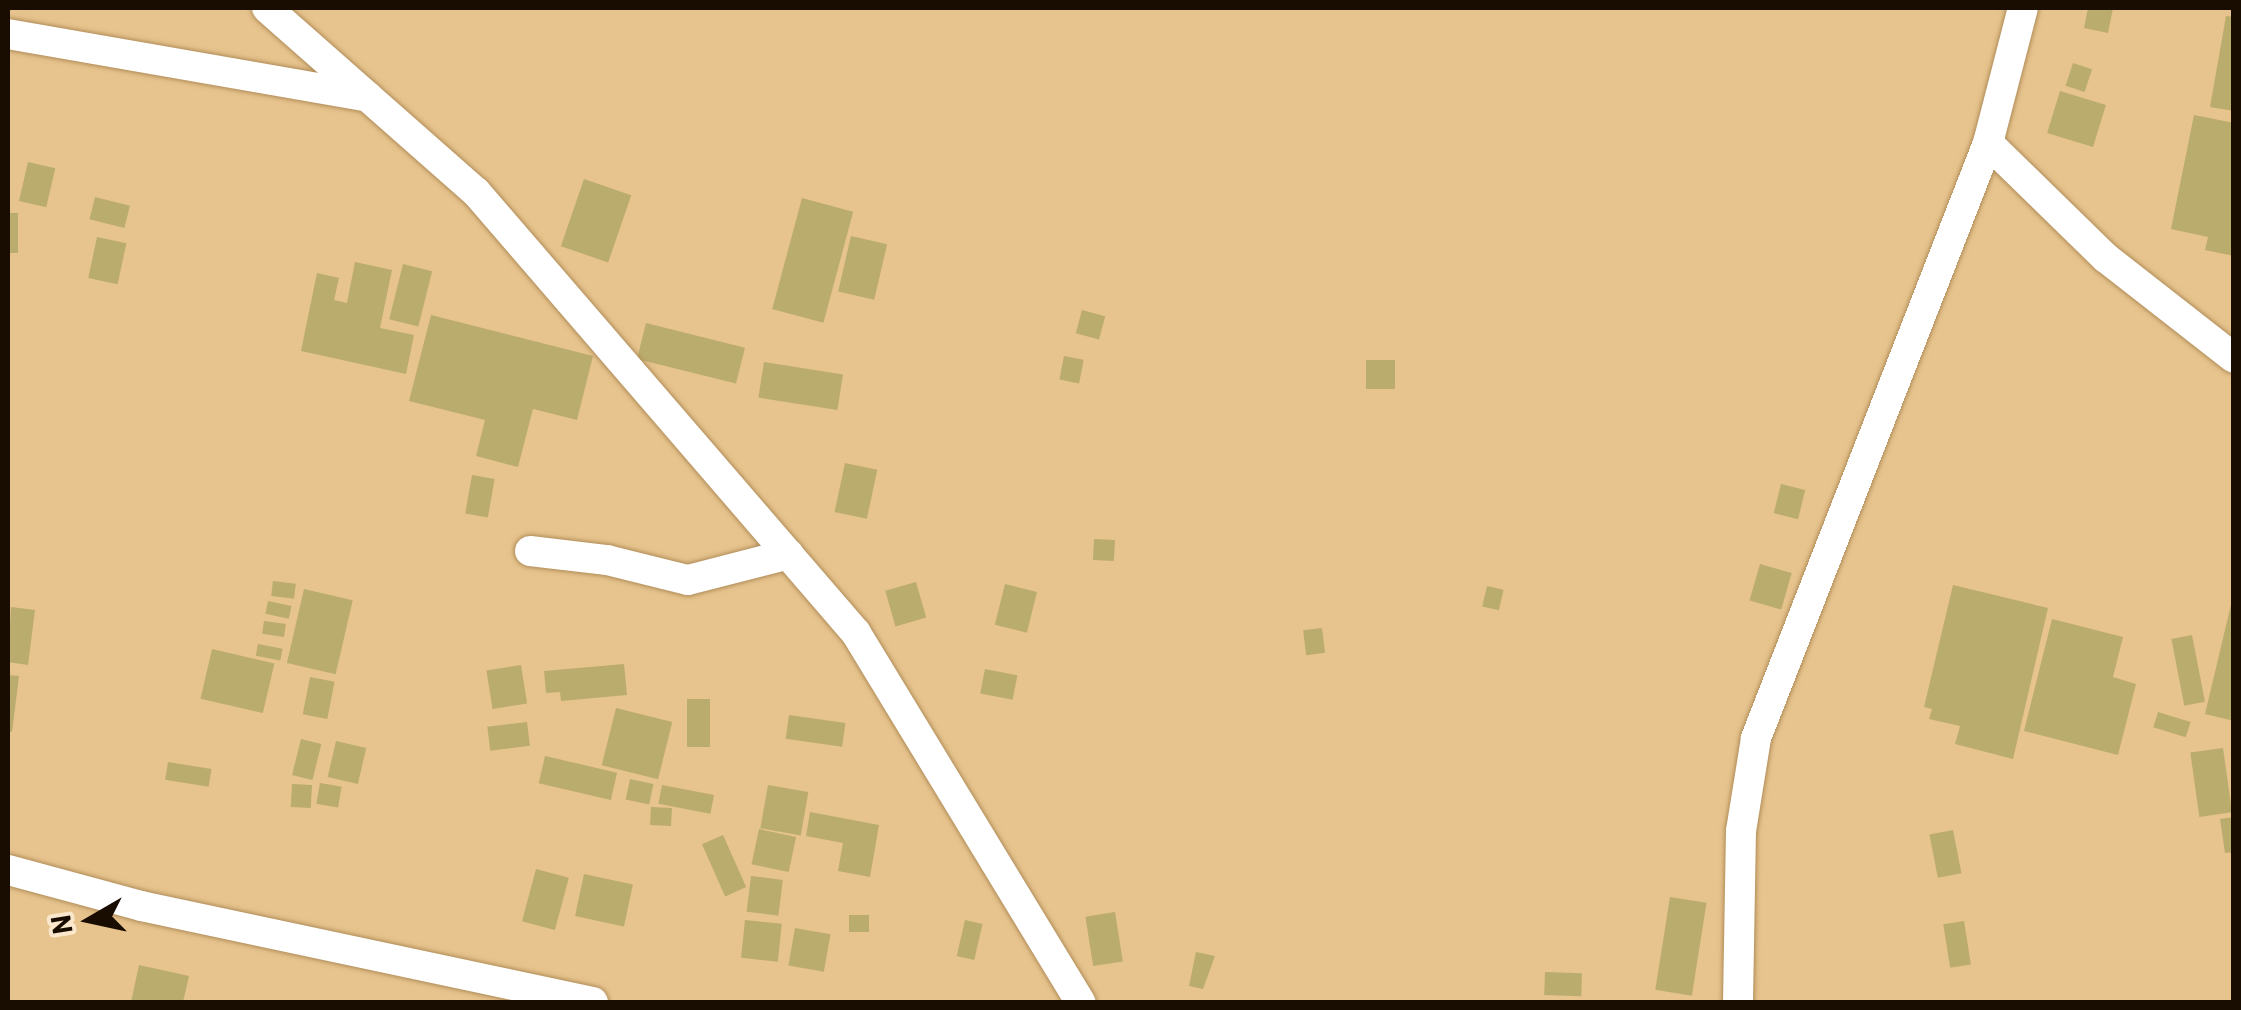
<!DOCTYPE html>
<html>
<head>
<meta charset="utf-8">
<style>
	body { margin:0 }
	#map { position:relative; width:2241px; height:1010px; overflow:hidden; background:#e7c38d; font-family:Barlow,sans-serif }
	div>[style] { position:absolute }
	.building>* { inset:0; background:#baac6d; transform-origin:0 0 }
	.roads { filter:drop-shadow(0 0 2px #b08d59) drop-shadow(0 0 2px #b08d59) }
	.street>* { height:30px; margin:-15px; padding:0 15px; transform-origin:15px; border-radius:15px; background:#fff }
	span { translate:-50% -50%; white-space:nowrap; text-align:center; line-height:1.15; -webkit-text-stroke:10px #fae7cc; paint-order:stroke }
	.frame { position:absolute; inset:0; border:10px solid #190c00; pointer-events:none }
	.north { position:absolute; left:40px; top:870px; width:100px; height:100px; -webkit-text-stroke:8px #fae7cc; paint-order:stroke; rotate:261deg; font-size:28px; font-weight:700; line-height:40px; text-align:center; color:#190c00 }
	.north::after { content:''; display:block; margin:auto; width:35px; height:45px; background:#190c00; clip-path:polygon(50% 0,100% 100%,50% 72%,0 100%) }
</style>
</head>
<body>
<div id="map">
	<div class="building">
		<div style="clip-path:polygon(2088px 8px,2113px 8px,2108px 33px,2084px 28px)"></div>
		<div style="clip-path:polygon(2226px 16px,2234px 17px,2234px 111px,2210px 107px)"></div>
		<div style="left:2073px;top:63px;width:20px;height:24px;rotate:18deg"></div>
		<div style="left:2060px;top:91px;width:48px;height:44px;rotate:17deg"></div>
		<div style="clip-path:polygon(2194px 115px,2234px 123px,2234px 256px,2205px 250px,2208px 237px,2171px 229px)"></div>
		<div style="left:28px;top:162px;width:28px;height:40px;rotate:13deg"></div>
		<div style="left:584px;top:179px;width:50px;height:71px;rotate:19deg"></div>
		<div style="left:95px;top:197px;width:36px;height:23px;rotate:14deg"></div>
		<div style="left:802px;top:198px;width:53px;height:115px;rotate:15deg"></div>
		<div style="left:8px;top:213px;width:10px;height:40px"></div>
		<div style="left:851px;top:236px;width:37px;height:57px;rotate:13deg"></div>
		<div style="left:97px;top:237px;width:30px;height:42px;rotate:12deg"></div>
		<div style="clip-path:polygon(355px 262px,392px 270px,380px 328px,414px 335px,406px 374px,301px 351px,317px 273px,339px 278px,334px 300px,347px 303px)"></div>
		<div style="left:403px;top:264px;width:30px;height:57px;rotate:14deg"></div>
		<div style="left:1082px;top:310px;width:24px;height:24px;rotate:15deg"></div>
		<div style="clip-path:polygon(431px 315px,593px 356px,577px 420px,533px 409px,518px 467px,476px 456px,485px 420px,409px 401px)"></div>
		<div style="left:646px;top:323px;width:102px;height:37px;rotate:14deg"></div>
		<div style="left:1064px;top:356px;width:20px;height:24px;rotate:11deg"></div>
		<div style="left:1366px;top:360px;width:29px;height:29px"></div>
		<div style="left:764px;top:362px;width:80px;height:36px;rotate:9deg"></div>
		<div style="left:845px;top:463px;width:33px;height:50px;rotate:12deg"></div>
		<div style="left:472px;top:475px;width:23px;height:39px;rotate:10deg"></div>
		<div style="left:1781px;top:484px;width:25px;height:30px;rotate:14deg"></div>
		<div style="left:1094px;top:539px;width:21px;height:21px;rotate:3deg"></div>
		<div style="left:1760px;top:564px;width:33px;height:38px;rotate:16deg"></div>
		<div style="left:273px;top:581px;width:23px;height:15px;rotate:7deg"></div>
		<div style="left:916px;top:582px;width:37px;height:32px;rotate:74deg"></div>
		<div style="left:1005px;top:584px;width:33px;height:42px;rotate:14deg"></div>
		<div style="clip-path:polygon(1953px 585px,2048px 608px,2013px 759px,1955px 744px,1960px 726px,1929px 719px,1932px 709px,1924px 707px)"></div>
		<div style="left:1487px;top:586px;width:17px;height:21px;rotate:13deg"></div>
		<div style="left:304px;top:589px;width:50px;height:76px;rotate:13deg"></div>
		<div style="clip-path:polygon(2234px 592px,2234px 721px,2205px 714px)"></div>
		<div style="left:268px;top:601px;width:24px;height:13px;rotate:12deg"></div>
		<div style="clip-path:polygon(11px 607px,35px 610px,28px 665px,8px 662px)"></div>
		<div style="clip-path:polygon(2052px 619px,2123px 637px,2113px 677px,2136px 684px,2118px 755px,2024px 731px)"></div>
		<div style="left:264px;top:621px;width:22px;height:13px;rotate:8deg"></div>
		<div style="left:1322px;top:628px;width:25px;height:19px;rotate:83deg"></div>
		<div style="left:2192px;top:635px;width:68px;height:21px;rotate:79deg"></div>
		<div style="left:258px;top:644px;width:25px;height:12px;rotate:11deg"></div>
		<div style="left:212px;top:649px;width:64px;height:51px;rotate:13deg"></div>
		<div style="clip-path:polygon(624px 664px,627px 695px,561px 701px,560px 692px,546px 693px,544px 671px)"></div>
		<div style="left:521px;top:665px;width:39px;height:35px;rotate:81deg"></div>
		<div style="left:985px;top:669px;width:33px;height:25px;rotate:11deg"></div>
		<div style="clip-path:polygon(8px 675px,19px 676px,12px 732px,8px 731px)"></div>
		<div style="left:310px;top:677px;width:25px;height:38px;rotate:11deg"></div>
		<div style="left:687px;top:699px;width:23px;height:48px"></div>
		<div style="left:616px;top:708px;width:58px;height:59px;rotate:14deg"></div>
		<div style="left:2158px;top:712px;width:34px;height:16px;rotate:17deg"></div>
		<div style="left:789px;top:715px;width:57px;height:24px;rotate:8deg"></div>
		<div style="left:527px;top:722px;width:24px;height:40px;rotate:83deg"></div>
		<div style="left:301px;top:739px;width:21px;height:37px;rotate:14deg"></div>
		<div style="left:336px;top:741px;width:31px;height:37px;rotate:13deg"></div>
		<div style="left:2223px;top:748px;width:65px;height:33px;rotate:82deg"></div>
		<div style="left:545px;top:756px;width:74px;height:28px;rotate:13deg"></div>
		<div style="left:168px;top:762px;width:44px;height:18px;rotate:9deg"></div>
		<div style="left:630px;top:779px;width:24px;height:21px;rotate:12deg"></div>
		<div style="left:320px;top:783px;width:22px;height:21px;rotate:10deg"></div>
		<div style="left:292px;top:784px;width:20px;height:23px;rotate:3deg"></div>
		<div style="left:662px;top:785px;width:53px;height:19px;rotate:11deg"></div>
		<div style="left:768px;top:785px;width:41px;height:44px;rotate:10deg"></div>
		<div style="left:651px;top:807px;width:21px;height:18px;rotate:3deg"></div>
		<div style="clip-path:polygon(810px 812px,879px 825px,870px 877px,838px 871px,843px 843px,806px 836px)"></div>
		<div style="clip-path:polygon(2234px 817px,2234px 852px,2225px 853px,2220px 819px)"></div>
		<div style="left:759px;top:829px;width:38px;height:36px;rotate:12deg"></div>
		<div style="left:1953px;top:830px;width:44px;height:24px;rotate:79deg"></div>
		<div style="left:723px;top:835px;width:57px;height:23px;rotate:66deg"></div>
		<div style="left:536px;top:869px;width:34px;height:54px;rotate:15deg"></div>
		<div style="left:584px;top:874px;width:50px;height:43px;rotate:12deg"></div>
		<div style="left:751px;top:876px;width:32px;height:36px;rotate:7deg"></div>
		<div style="left:1670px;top:897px;width:37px;height:94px;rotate:9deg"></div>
		<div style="left:1115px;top:912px;width:50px;height:30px;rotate:81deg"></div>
		<div style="left:849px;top:915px;width:20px;height:17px"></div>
		<div style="left:745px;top:920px;width:37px;height:38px;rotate:6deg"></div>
		<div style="left:965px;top:920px;width:18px;height:37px;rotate:13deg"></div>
		<div style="left:1964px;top:921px;width:44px;height:21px;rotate:81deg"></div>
		<div style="left:795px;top:928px;width:36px;height:38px;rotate:10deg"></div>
		<div style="clip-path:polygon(1196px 952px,1215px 956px,1203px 989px,1189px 986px)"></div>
		<div style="clip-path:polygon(139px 965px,189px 976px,183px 1002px,131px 1002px)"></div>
		<div style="left:1545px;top:972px;width:37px;height:23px;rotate:2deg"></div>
	</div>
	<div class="roads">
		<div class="street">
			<div style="left:267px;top:8px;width:278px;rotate:41.4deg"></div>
			<div style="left:476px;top:192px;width:582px;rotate:49.25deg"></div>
			<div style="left:856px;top:633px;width:432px;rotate:58.7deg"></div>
			<div style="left:8px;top:34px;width:365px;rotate:9.9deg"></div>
			<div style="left:1988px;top:143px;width:165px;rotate:44.3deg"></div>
			<div style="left:2106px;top:258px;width:162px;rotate:38deg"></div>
			<div style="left:530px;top:551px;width:78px;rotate:6.7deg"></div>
			<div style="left:607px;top:560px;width:83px;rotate:13.9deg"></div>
			<div style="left:688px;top:580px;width:104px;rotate:-14.4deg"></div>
			<div style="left:8px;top:870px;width:138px;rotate:15.1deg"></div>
			<div style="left:141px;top:906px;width:462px;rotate:12deg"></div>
			<div style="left:1738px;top:1002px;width:171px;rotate:-89deg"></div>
			<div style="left:1741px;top:831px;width:94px;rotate:-80.8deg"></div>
			<div style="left:1756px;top:738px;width:639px;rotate:-68.7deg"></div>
			<div style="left:1988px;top:143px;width:139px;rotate:-75.5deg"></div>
		</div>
	</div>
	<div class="frame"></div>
	<div class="north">N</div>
</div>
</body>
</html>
